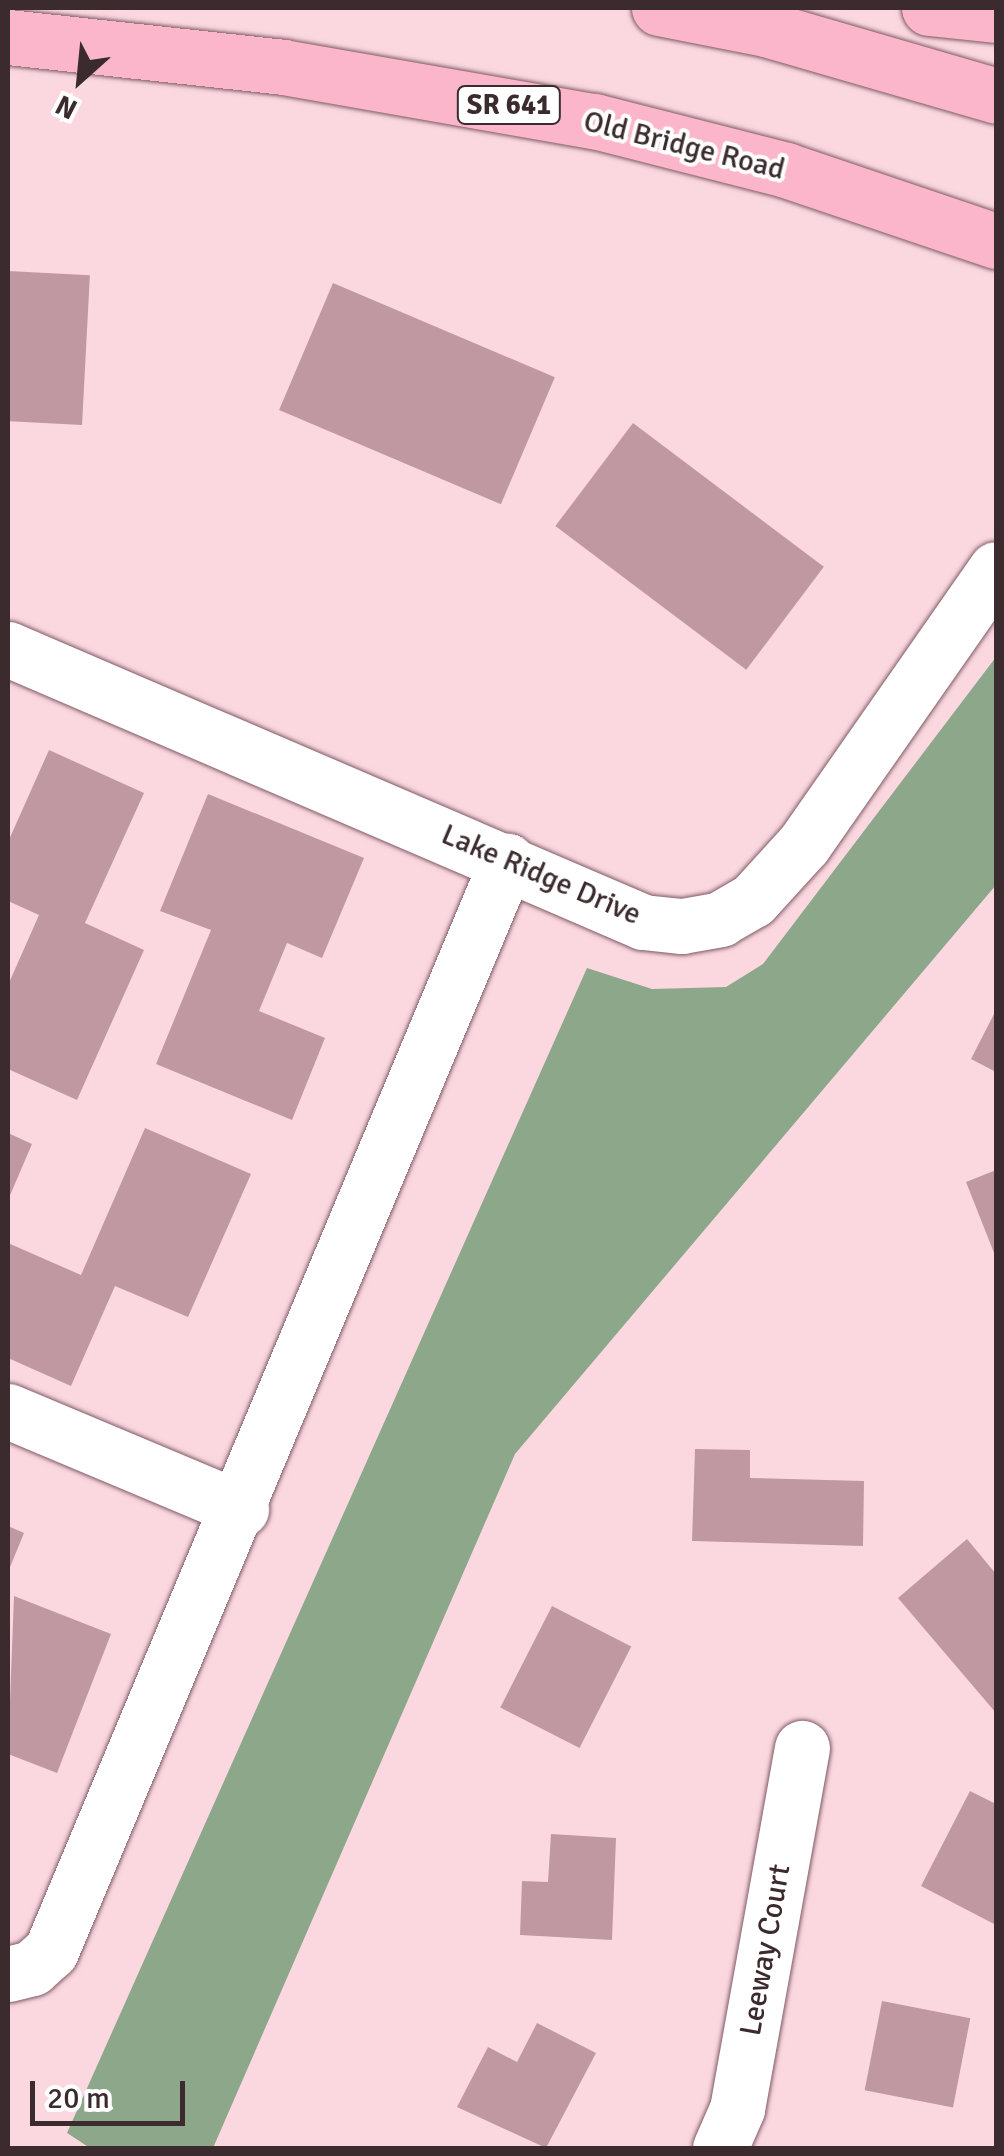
<!DOCTYPE html>
<html>
<head>
<meta charset="utf-8">
<style>
	body { margin:0 }
	#map { position:relative; width:1004px; height:2156px; overflow:hidden; background:#fbd8e0; font-family:Signika,sans-serif }
	div>[style] { position:absolute }
	.forest>* { inset:0; background:#8da78b }
	.building>* { inset:0; background:#c098a2; transform-origin:0 0 }
	.roads { filter:drop-shadow(0 0 2px #7f5a64) drop-shadow(0 0 2px #7f5a64) }
	.minor>* { height:55px; margin:-27.5px; padding:0 27.5px; transform-origin:27.5px; border-radius:27.5px; background:#fff }
	.major>* { height:55px; margin:-27.5px; padding:0 27.5px; transform-origin:27.5px; border-radius:27.5px; background:#fcb6cb }
	span { translate:-50% -50%; white-space:nowrap; text-align:center; line-height:1.15; -webkit-text-stroke:8px #fff; paint-order:stroke }
	.shield-label span { padding:2px 8px; background:#fff; border:2px solid; border-radius:8px; -webkit-text-stroke-width:0 }
	.shield-label { font-size:28px; color:#3b2b2f; font-weight:700 }
	.street-label { font-size:30px; color:#3b2b2f }
	.frame { position:absolute; inset:0; border:10px solid #3b2b2f; pointer-events:none }
	.north { position:absolute; left:30px; top:30px; width:100px; height:100px; -webkit-text-stroke:8px #fff; paint-order:stroke; rotate:207deg; font-size:28px; font-weight:700; line-height:40px; text-align:center; color:#3b2b2f }
	.north::after { content:''; display:block; margin:auto; width:35px; height:45px; background:#3b2b2f; clip-path:polygon(50% 0,100% 100%,50% 72%,0 100%) }
	.scale { position:absolute; left:30px; top:2081px; width:155px; height:45px; box-sizing:border-box; border:5px solid #3b2b2f; border-top:0; padding-left:12px; font-size:30px; line-height:35px; white-space:nowrap; color:#3b2b2f; -webkit-text-stroke:8px #fff; paint-order:stroke }
</style>
</head>
<body>
<div id="map">
	<div class="forest">
		<div style="clip-path:polygon(996px 657px,996px 885px,515px 1454px,213px 2148px,90px 2148px,67px 2133px,587px 968px,652px 989px,726px 987px,763px 964px)"></div>
	</div>
	<div class="building">
		<div style="left:8px;top:271px;width:82px;height:150px;rotate:3deg"></div>
		<div style="left:333px;top:283px;width:241px;height:138px;rotate:23deg"></div>
		<div style="left:633px;top:423px;width:239px;height:129px;rotate:37deg"></div>
		<div style="clip-path:polygon(49px 750px,144px 793px,85px 923px,144px 950px,77px 1100px,8px 1069px,8px 985px,39px 915px,8px 901px,8px 842px)"></div>
		<div style="clip-path:polygon(208px 794px,364px 858px,322px 958px,287px 943px,259px 1011px,325px 1038px,292px 1120px,156px 1064px,211px 930px,160px 911px)"></div>
		<div style="clip-path:polygon(996px 1010px,996px 1072px,971px 1059px)"></div>
		<div style="clip-path:polygon(145px 1128px,251px 1174px,188px 1317px,115px 1286px,71px 1386px,8px 1358px,8px 1243px,81px 1275px)"></div>
		<div style="clip-path:polygon(8px 1133px,32px 1144px,8px 1200px)"></div>
		<div style="clip-path:polygon(996px 1170px,996px 1258px,966px 1182px)"></div>
		<div style="clip-path:polygon(695px 1449px,750px 1450px,750px 1478px,864px 1481px,863px 1546px,692px 1541px)"></div>
		<div style="clip-path:polygon(8px 1526px,24px 1533px,8px 1572px)"></div>
		<div style="clip-path:polygon(967px 1539px,996px 1574px,996px 1713px,898px 1598px)"></div>
		<div style="clip-path:polygon(14px 1596px,111px 1634px,57px 1773px,8px 1754px)"></div>
		<div style="left:552px;top:1606px;width:89px;height:114px;rotate:27deg"></div>
		<div style="clip-path:polygon(970px 1791px,996px 1804px,996px 1925px,921px 1886px)"></div>
		<div style="clip-path:polygon(551px 1834px,616px 1838px,612px 1940px,520px 1935px,522px 1881px,548px 1882px)"></div>
		<div style="left:882px;top:2001px;width:90px;height:91px;rotate:11deg"></div>
		<div style="clip-path:polygon(537px 2023px,596px 2053px,546px 2148px,457px 2107px,488px 2047px,517px 2062px)"></div>
	</div>
	<div class="roads">
		<div class="minor">
			<div style="left:8px;top:649px;width:691px;rotate:23.26deg"></div>
			<div style="left:643px;top:922px;width:39px;rotate:6deg"></div>
			<div style="left:682px;top:926px;width:39px;rotate:-10deg"></div>
			<div style="left:720px;top:919px;width:38px;rotate:-30deg"></div>
			<div style="left:753px;top:900px;width:76px;rotate:-47.7deg"></div>
			<div style="left:804px;top:844px;width:335px;rotate:-55.1deg"></div>
			<div style="left:8px;top:1411px;width:253px;rotate:22.8deg"></div>
			<div style="left:8px;top:1974px;width:25px;rotate:-14deg"></div>
			<div style="left:32px;top:1968px;width:25px;rotate:-42deg"></div>
			<div style="left:51px;top:1951px;width:1182px;rotate:-67.3deg"></div>
			<div style="left:720px;top:2148px;width:43px;rotate:-66.4deg"></div>
			<div style="left:737px;top:2109px;width:367px;rotate:-79.8deg"></div>
		</div>
		<div class="major">
			<div style="left:659px;top:8px;width:109px;rotate:11.1deg"></div>
			<div style="left:766px;top:29px;width:240px;rotate:16.2deg"></div>
			<div style="left:929px;top:8px;width:67px;rotate:6deg"></div>
			<div style="left:8px;top:37px;width:277px;rotate:6.2deg"></div>
			<div style="left:283px;top:67px;width:316px;rotate:9.9deg"></div>
			<div style="left:594px;top:121px;width:198px;rotate:14.3deg"></div>
			<div style="left:786px;top:170px;width:222px;rotate:18.7deg"></div>
		</div>
	</div>
	<div class="shield-label">
		<span style="left:509px;top:105px">SR 641</span>
	</div>
	<div class="street-label">
		<span style="left:684px;top:146px;rotate:14deg">Old Bridge Road</span>
		<span style="left:541px;top:875px;rotate:23deg">Lake Ridge Drive</span>
		<span style="left:766px;top:1950px;rotate:-80deg">Leeway Court</span>
	</div>
	<div class="frame"></div>
	<div class="north">N</div>
	<div class="scale">20 m</div>
</div>
</body>
</html>
